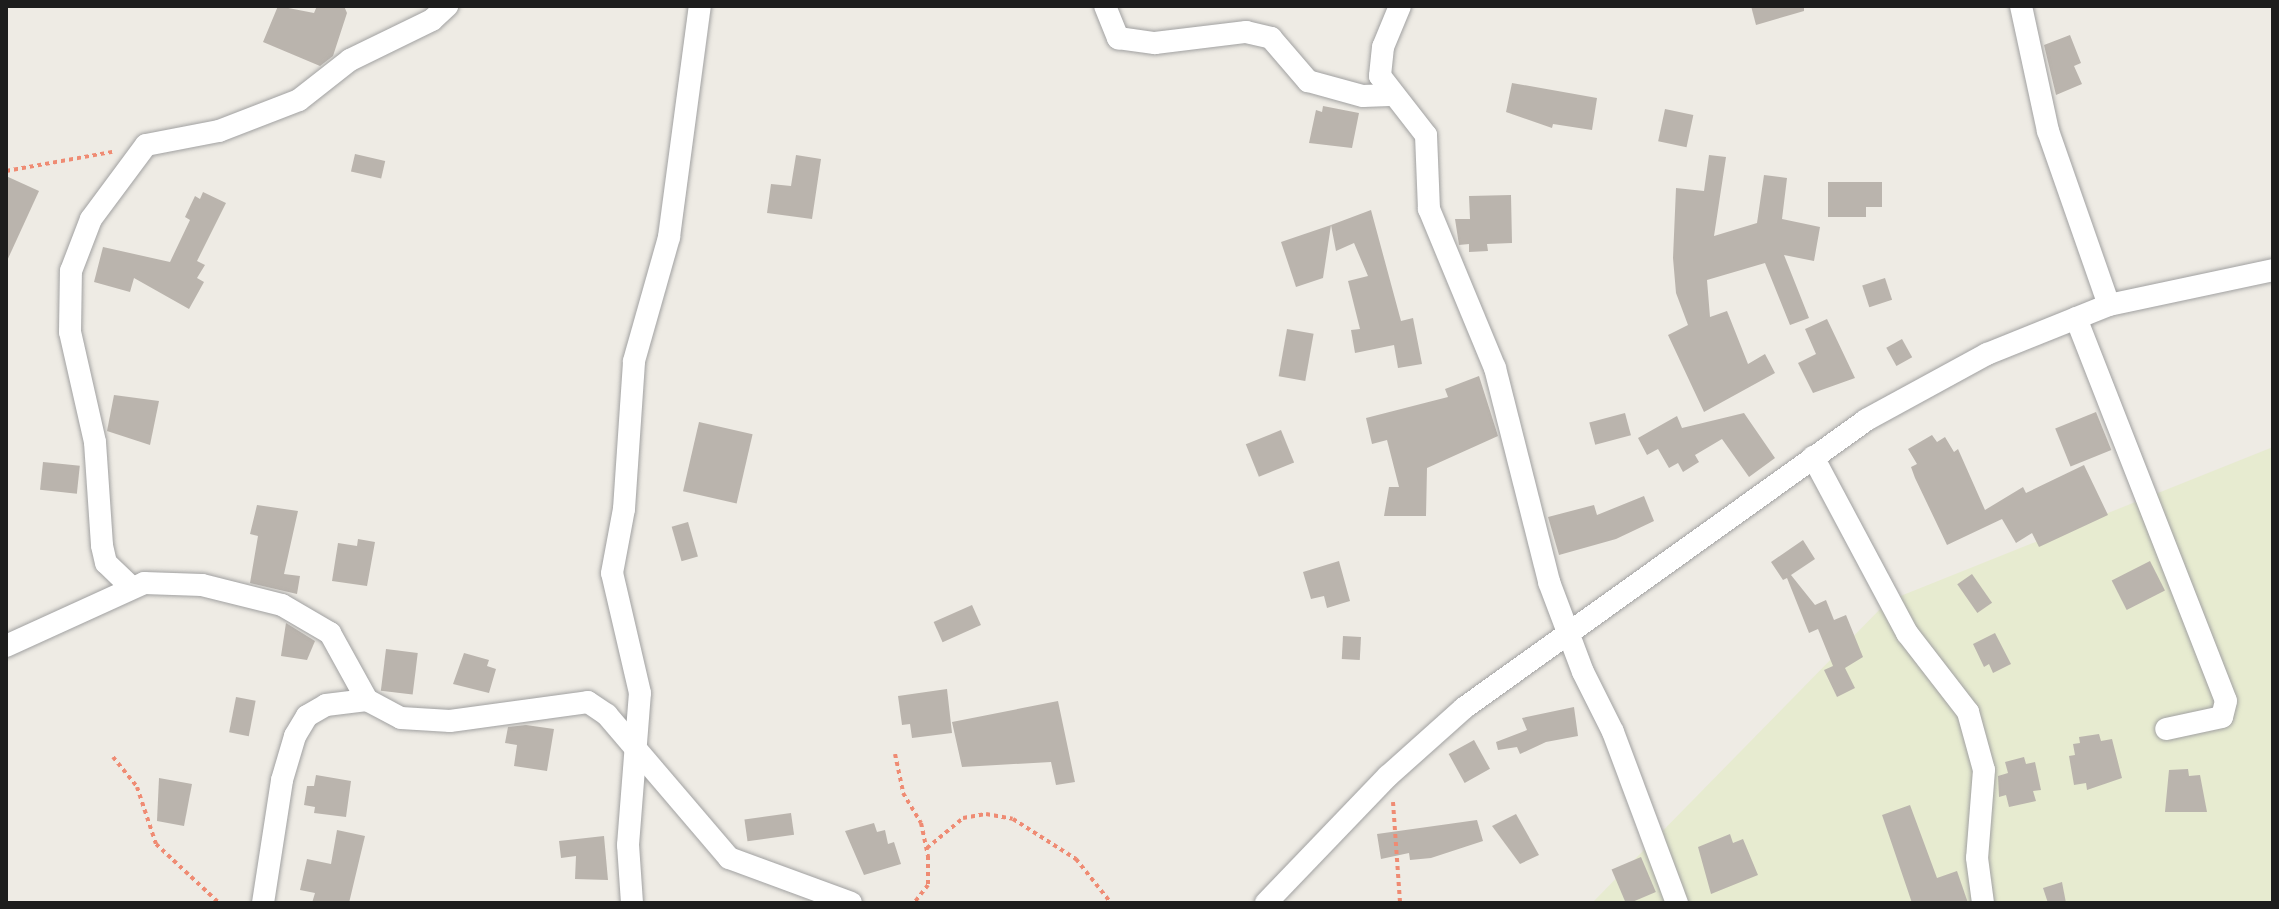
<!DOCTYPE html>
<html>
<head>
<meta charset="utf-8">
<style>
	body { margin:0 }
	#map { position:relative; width:2279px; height:909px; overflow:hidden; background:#eeebe4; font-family:"Source Sans 3",sans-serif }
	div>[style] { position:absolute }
	.farmland>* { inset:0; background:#e7ebd0 }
	.building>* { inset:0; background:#bab4ad; transform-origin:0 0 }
	.path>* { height:4px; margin-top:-2px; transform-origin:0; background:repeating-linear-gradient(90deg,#ef8b73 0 4px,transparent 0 8px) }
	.roads { filter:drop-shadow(0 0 2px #a1a1a1) drop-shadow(0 0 2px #a1a1a1) }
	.street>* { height:22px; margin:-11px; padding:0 11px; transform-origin:11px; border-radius:11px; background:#fff }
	span { translate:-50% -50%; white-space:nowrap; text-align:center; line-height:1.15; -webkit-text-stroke:8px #fff; paint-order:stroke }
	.frame { position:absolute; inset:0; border:8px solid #1d1d1d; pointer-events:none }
</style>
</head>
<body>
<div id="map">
	<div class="farmland">
		<div style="clip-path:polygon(2273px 447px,2273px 903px,1592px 903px,1888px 601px)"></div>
	</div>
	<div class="building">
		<div style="clip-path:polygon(278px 6px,314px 13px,317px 6px,344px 6px,347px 13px,333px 56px,320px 66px,263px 42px)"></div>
		<div style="clip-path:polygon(1751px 6px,1804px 6px,1804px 11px,1756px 25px)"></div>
		<div style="clip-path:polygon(2070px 35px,2081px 63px,2074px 66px,2082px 84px,2056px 95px,2044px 45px)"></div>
		<div style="clip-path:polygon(1512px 83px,1597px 98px,1592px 130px,1553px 124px,1552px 128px,1506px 112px)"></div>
		<div style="clip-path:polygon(1323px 106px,1359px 113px,1352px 148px,1309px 143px,1316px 110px,1322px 112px)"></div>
		<div style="left:1665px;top:109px;width:29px;height:33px;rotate:12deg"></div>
		<div style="left:355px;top:154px;width:31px;height:18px;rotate:13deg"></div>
		<div style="clip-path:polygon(796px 155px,821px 159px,812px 219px,767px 213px,771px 184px,791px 186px)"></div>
		<div style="clip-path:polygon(1709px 155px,1726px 157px,1714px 236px,1757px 223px,1764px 175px,1787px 178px,1782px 219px,1820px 227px,1814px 261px,1784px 255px,1809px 318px,1790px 325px,1765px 263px,1707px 280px,1710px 317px,1727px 311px,1748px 364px,1765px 354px,1775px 373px,1704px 412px,1668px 335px,1688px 325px,1676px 293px,1673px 258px,1676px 188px,1704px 191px)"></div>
		<div style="clip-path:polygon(6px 176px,39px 191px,6px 263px)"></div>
		<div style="clip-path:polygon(1828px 182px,1882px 182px,1882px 207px,1866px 207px,1866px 217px,1828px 217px)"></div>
		<div style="clip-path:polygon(203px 192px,226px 203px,197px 261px,205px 265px,197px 278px,204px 282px,189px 309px,134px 278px,130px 292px,94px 282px,103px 247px,170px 262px,190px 220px,185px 217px,195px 196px,200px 199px)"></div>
		<div style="clip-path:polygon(1511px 195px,1512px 243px,1487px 244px,1488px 251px,1469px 252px,1469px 244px,1459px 245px,1455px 219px,1470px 219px,1469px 196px)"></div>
		<div style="clip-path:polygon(1371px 210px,1401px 321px,1413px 318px,1422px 364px,1398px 368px,1394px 345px,1355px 353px,1351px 330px,1360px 329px,1348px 281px,1368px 276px,1354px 243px,1336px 251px,1331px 225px)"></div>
		<div style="clip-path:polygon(1331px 225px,1323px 278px,1296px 287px,1281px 242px)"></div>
		<div style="left:1885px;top:278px;width:23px;height:24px;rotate:72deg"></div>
		<div style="clip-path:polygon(1827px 319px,1855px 378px,1813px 393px,1798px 363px,1816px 354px,1805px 329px)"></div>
		<div style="left:1287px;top:329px;width:27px;height:48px;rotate:10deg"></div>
		<div style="left:1902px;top:339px;width:21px;height:18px;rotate:61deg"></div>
		<div style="clip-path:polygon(1479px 376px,1498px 436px,1427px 468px,1426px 516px,1384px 516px,1389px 487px,1399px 487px,1387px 440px,1372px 444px,1366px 418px,1448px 397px,1445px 389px)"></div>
		<div style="clip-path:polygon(114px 395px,159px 401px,150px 445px,107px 431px)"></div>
		<div style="left:2096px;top:412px;width:41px;height:44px;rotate:68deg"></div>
		<div style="left:1625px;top:413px;width:23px;height:37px;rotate:75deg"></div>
		<div style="clip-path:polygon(1744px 413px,1775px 458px,1749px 477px,1722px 439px,1695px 455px,1699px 462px,1683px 472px,1678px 463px,1669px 468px,1658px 449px,1647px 455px,1638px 438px,1677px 416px,1682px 428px)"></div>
		<div style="left:699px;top:422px;width:55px;height:71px;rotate:13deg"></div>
		<div style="left:1281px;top:430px;width:35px;height:38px;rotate:68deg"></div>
		<div style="clip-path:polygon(1932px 435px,1937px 442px,1945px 437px,1954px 452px,1958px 449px,1985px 510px,2023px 487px,2026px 493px,2084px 465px,2108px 515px,2039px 547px,2032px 533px,2016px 543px,2002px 519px,1947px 545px,1915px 478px,1911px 467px,1917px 464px,1908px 449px)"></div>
		<div style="left:43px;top:462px;width:37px;height:28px;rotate:6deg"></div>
		<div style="clip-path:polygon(1644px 496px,1654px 521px,1616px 539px,1559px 555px,1548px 517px,1594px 505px,1597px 515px)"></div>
		<div style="clip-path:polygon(257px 505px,298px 511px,284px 574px,300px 576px,297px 594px,250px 583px,258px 536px,250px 534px)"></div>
		<div style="left:688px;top:522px;width:36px;height:17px;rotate:74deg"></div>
		<div style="clip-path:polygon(358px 539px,375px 542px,367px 586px,332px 581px,338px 543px,357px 546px)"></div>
		<div style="clip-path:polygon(1803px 540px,1815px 559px,1791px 575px,1815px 605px,1826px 600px,1834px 620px,1846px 615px,1863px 657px,1845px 668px,1855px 688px,1837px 697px,1824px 670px,1833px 666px,1818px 629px,1809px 633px,1787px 578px,1783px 580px,1771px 562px)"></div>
		<div style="clip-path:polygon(1339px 561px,1350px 601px,1327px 608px,1324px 596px,1311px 599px,1303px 572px)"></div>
		<div style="left:2150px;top:561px;width:33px;height:43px;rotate:63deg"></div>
		<div style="left:1972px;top:574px;width:35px;height:18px;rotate:55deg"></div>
		<div style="left:972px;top:605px;width:22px;height:42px;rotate:66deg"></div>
		<div style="clip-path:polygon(286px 623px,315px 641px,307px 660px,281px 656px)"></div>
		<div style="clip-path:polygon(1995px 633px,2011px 664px,1993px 673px,1989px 664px,1984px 667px,1973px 644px)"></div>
		<div style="left:1343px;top:636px;width:18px;height:23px;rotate:3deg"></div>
		<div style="left:386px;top:649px;width:32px;height:42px;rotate:7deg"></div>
		<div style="clip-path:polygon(464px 653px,489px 660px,487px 666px,496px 669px,489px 693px,453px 684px)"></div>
		<div style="clip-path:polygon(947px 689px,952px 733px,912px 738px,910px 724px,902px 725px,898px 696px)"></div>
		<div style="left:236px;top:697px;width:20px;height:36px;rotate:11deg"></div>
		<div style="clip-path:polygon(1058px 701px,1075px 782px,1056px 785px,1051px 762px,962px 767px,952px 722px)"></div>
		<div style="clip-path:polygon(1574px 707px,1578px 736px,1546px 742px,1520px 754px,1517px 747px,1498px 750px,1496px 742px,1527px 730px,1522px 718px)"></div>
		<div style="clip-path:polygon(526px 725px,554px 729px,547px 771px,514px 766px,517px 745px,505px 743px,508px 727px)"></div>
		<div style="clip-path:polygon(2099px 734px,2101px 741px,2112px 739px,2122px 778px,2087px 790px,2086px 783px,2074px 785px,2069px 756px,2075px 755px,2073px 744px,2080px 743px,2079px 737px)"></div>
		<div style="left:1474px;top:740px;width:33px;height:29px;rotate:61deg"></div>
		<div style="clip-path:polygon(2024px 757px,2026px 764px,2035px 762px,2041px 790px,2033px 791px,2036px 801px,2009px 807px,2006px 795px,1999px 797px,1998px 776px,2008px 773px,2005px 762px)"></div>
		<div style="clip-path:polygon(2188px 769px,2189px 776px,2200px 775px,2207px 812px,2165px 812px,2169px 770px)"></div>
		<div style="clip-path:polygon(316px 775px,351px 781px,346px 817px,314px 813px,315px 807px,304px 805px,307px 786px,314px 786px)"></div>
		<div style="clip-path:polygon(159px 778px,192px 784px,184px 826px,157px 821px)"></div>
		<div style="clip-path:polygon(1910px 805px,1937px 878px,1957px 871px,1968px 903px,1912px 903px,1882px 815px)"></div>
		<div style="left:791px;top:813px;width:22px;height:47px;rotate:82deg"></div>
		<div style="clip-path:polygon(1516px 814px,1539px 855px,1520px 864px,1492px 826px)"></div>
		<div style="clip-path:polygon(1477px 820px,1483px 841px,1431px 858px,1410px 860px,1409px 853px,1381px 859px,1377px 834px)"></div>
		<div style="clip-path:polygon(874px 823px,877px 832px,885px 830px,888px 844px,894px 842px,901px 864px,864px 875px,845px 831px)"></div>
		<div style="clip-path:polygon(337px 830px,365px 836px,349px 903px,312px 903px,315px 893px,300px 890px,307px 859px,331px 864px)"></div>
		<div style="clip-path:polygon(1730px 834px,1733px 843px,1743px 839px,1758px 875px,1711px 894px,1698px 847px)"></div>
		<div style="clip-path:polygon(604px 836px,608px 880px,575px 879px,576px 856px,561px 858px,559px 841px)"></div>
		<div style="left:1641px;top:857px;width:38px;height:32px;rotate:67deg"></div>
		<div style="clip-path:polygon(2062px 882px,2066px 903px,2048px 903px,2043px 888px)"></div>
	</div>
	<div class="path">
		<div style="left:6px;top:171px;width:108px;rotate:-10.2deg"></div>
		<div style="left:895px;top:754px;width:40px;rotate:78deg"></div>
		<div style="left:903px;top:793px;width:35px;rotate:59deg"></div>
		<div style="left:921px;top:823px;width:34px;rotate:78deg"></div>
		<div style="left:928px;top:856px;width:29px;rotate:90deg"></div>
		<div style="left:928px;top:885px;width:23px;rotate:128deg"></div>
		<div style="left:113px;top:757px;width:38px;rotate:51deg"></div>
		<div style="left:137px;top:787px;width:60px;rotate:71.6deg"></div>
		<div style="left:156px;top:844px;width:86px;rotate:43.1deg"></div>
		<div style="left:1393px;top:802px;width:101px;rotate:86deg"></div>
		<div style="left:927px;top:848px;width:47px;rotate:-39.8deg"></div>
		<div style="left:963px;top:818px;width:23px;rotate:-10deg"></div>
		<div style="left:986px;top:814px;width:27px;rotate:10deg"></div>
		<div style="left:1013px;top:819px;width:75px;rotate:32.4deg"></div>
		<div style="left:1076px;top:859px;width:56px;rotate:51.5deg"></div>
	</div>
	<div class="roads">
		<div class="street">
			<div style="left:1105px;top:6px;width:35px;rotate:68deg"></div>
			<div style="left:1118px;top:38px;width:37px;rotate:8deg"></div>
			<div style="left:1155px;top:43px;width:92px;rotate:-6.9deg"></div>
			<div style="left:1246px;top:32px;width:26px;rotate:13deg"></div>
			<div style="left:1271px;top:38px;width:57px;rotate:49.3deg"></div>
			<div style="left:1308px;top:81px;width:57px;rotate:15.3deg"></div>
			<div style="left:1363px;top:96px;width:27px;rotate:-2deg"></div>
			<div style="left:1400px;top:6px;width:44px;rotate:112.5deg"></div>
			<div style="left:1383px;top:47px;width:29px;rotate:96deg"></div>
			<div style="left:1380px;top:76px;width:75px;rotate:52.1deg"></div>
			<div style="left:1426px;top:135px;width:74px;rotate:87.7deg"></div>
			<div style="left:1429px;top:209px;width:172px;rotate:67.5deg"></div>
			<div style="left:1495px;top:368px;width:221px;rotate:75.8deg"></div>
			<div style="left:1549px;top:582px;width:96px;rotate:69.3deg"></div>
			<div style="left:1583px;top:672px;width:67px;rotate:63.4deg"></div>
			<div style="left:1613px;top:732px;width:183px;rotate:69.5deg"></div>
			<div style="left:2021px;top:6px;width:128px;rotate:77.8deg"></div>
			<div style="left:2048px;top:131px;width:184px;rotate:70.7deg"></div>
			<div style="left:2076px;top:318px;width:411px;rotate:68.6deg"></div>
			<div style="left:2226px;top:701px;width:16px;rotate:104deg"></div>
			<div style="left:2222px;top:717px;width:57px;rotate:167.9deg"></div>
			<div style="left:1813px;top:457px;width:200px;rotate:61.9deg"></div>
			<div style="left:1907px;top:633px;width:100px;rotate:52.3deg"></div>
			<div style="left:1968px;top:712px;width:60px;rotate:74.6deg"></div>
			<div style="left:1984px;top:770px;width:88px;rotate:94.5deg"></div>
			<div style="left:1977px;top:858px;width:45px;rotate:82.4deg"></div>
			<div style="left:130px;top:586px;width:33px;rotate:-136deg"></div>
			<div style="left:106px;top:563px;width:18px;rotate:-103deg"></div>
			<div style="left:102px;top:545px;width:103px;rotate:-93.9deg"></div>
			<div style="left:95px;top:442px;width:113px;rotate:-102.8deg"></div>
			<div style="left:70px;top:332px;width:61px;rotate:-89.1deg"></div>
			<div style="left:71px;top:271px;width:56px;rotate:-69deg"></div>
			<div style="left:91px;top:219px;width:92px;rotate:-53.4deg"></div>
			<div style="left:146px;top:145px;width:74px;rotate:-10.9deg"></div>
			<div style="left:219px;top:131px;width:86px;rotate:-21.2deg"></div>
			<div style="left:299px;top:100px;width:65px;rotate:-38.1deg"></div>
			<div style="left:350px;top:60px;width:91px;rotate:-26deg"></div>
			<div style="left:432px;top:20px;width:21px;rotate:-43deg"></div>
			<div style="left:6px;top:646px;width:152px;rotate:-24.5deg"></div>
			<div style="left:144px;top:583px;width:58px;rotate:2deg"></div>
			<div style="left:202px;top:585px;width:82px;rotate:14deg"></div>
			<div style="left:282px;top:605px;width:56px;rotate:30.3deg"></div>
			<div style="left:330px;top:633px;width:77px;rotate:61.1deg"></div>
			<div style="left:367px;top:700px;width:38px;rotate:28deg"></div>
			<div style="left:401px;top:718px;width:49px;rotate:3.5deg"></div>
			<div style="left:450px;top:721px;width:139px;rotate:-7.8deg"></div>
			<div style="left:588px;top:702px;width:23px;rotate:34deg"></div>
			<div style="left:607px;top:715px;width:188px;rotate:49.5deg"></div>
			<div style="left:729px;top:858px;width:130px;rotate:20.2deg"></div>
			<div style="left:263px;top:903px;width:124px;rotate:-81.2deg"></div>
			<div style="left:282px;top:780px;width:46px;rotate:-73.5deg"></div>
			<div style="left:295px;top:736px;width:23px;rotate:-59deg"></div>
			<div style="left:307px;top:716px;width:22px;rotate:-30deg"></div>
			<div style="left:326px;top:705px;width:41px;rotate:-7deg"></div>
			<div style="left:632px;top:903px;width:58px;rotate:-93.9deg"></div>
			<div style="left:628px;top:845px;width:152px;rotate:-85.5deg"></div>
			<div style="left:640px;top:693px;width:123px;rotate:-103.1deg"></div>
			<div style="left:612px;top:573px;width:65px;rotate:-79.4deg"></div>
			<div style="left:624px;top:509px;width:148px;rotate:-86.1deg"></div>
			<div style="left:634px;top:361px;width:129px;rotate:-74.2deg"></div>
			<div style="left:669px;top:237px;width:233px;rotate:-82.4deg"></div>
			<div style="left:1266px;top:903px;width:176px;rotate:-46.2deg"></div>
			<div style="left:1388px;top:776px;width:102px;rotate:-41.8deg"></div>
			<div style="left:1464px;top:708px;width:495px;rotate:-35.6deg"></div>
			<div style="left:1866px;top:420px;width:138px;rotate:-28.6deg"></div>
			<div style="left:1987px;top:354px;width:131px;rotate:-21.9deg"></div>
			<div style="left:2109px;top:305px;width:168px;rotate:-12deg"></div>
		</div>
	</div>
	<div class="frame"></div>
</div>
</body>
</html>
